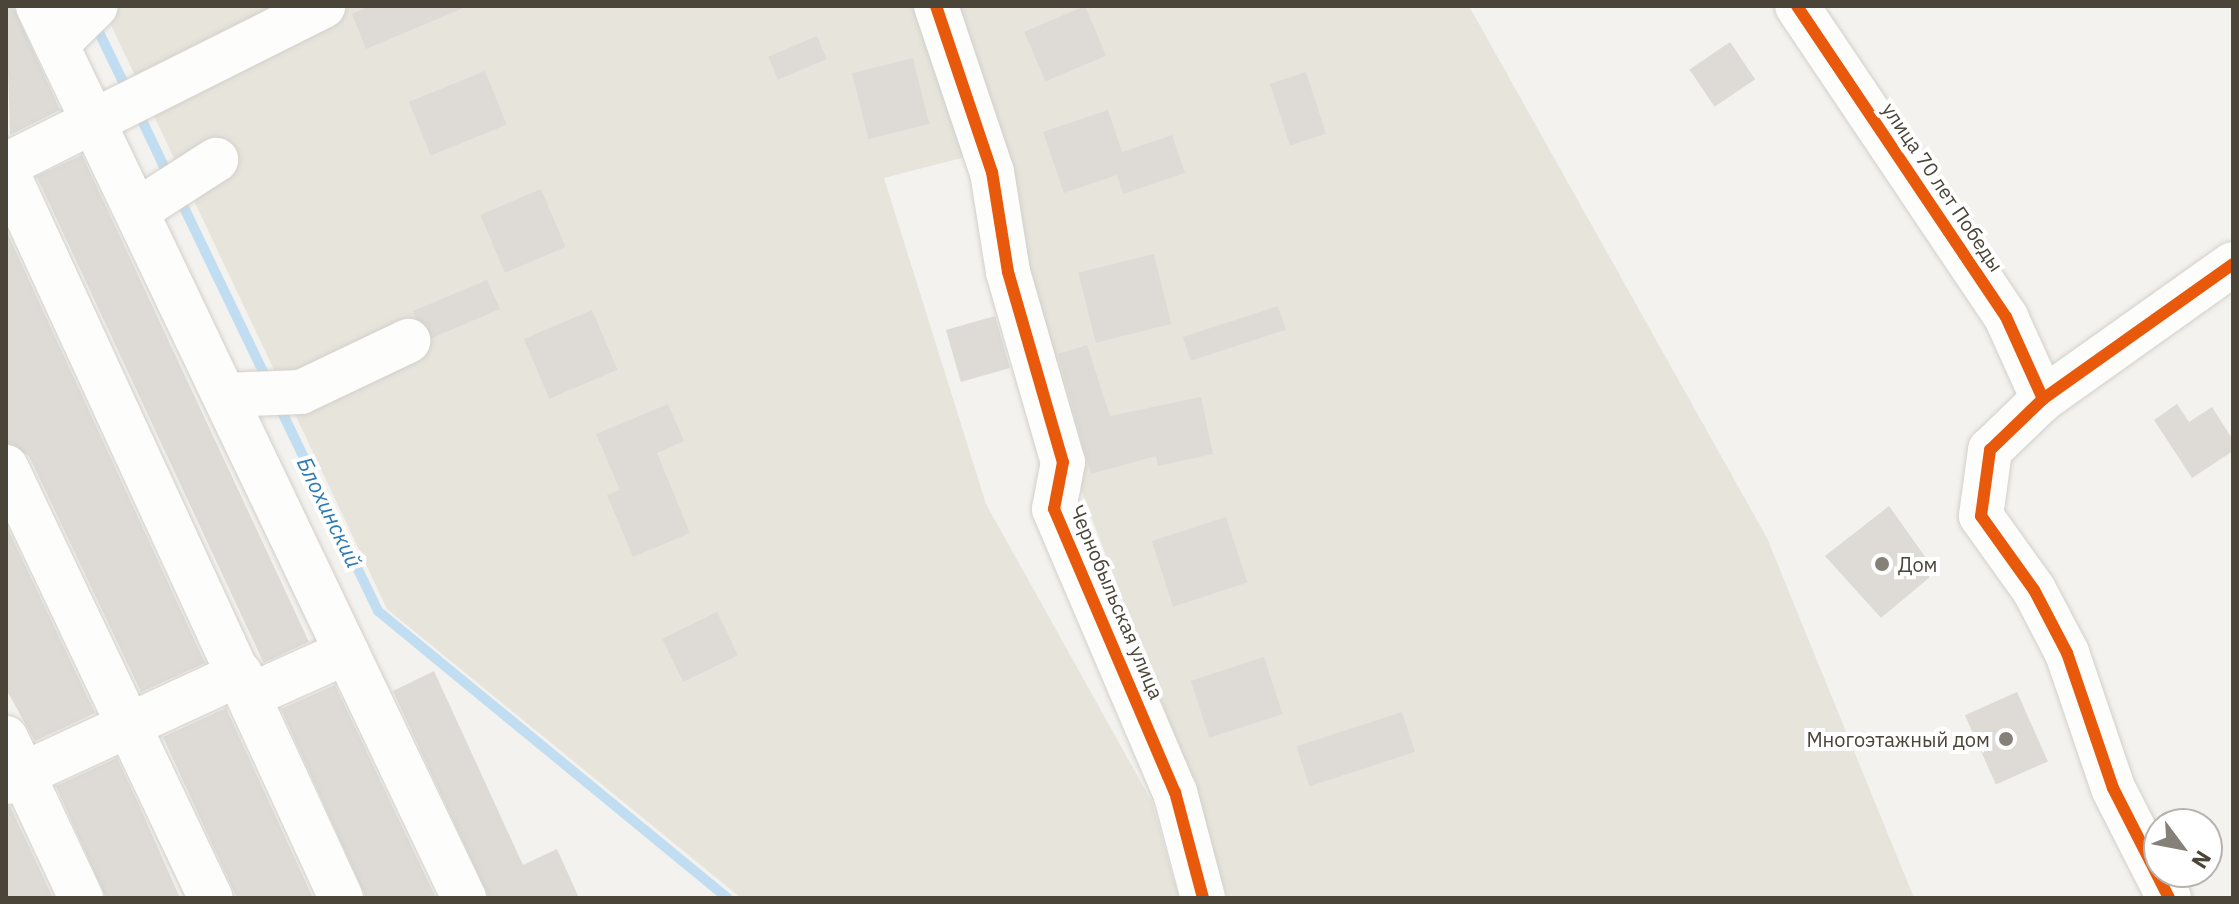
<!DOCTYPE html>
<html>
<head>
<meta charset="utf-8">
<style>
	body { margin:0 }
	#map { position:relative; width:2239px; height:904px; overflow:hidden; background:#f4f2ee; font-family:"IBM Plex Sans",sans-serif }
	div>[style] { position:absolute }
	.residential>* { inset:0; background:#e7e4dc }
	.stream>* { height:10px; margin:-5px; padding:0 5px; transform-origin:5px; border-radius:5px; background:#c0ddf1 }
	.building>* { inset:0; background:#dedbd6; transform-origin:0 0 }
	.roads { filter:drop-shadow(0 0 2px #d2d0cb) drop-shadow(0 0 2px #d2d0cb) }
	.minor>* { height:44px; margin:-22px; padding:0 22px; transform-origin:22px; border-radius:22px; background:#fdfdfc }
	.cycleway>* { height:12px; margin:-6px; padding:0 6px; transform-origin:6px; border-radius:6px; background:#e8590c }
	.dots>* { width:22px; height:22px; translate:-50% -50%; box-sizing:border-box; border:4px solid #fff; border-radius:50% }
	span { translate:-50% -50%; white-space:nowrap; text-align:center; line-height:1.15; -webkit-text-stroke:8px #fff; paint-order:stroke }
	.street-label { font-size:20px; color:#4b4439 }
	.poi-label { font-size:20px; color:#4b4439 }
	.left { translate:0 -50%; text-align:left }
	.right { translate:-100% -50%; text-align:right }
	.water-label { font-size:22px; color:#2e7ab2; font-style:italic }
	.frame { position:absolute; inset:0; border:8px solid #4b4439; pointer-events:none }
	.north { position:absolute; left:2143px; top:808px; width:80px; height:80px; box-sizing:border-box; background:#fff; border:2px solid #b7b4b0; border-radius:50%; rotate:122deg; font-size:22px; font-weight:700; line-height:32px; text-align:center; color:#4b4439 }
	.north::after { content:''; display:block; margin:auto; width:28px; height:36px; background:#868178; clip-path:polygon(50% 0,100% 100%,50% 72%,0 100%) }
</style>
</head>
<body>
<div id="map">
	<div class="residential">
		<div style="clip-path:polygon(102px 6px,931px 6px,973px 155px,884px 178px,986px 504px,1152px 802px,1179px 898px,741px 898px,387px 609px)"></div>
		<div style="clip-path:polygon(946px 6px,1469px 6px,1767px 538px,1914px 898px,1227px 898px,1191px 780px,1069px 458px)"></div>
	</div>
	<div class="stream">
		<div style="left:94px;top:22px;width:80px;rotate:64.1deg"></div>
		<div style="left:138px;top:112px;width:72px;rotate:64.5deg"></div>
		<div style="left:178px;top:195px;width:208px;rotate:64.3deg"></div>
		<div style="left:278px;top:404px;width:230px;rotate:64.2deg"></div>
		<div style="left:378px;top:611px;width:452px;rotate:39.4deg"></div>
	</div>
	<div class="building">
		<div style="clip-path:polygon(6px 6px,13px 6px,60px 110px,10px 135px)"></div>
		<div style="clip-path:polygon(370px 6px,468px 6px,366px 49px,352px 14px)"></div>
		<div style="left:1085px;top:6px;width:54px;height:66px;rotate:67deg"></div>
		<div style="left:817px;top:36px;width:25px;height:53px;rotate:67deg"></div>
		<div style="left:1730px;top:42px;width:45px;height:49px;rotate:56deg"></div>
		<div style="left:913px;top:58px;width:68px;height:63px;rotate:76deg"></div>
		<div style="left:485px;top:71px;width:58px;height:82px;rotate:68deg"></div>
		<div style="left:1306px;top:72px;width:65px;height:38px;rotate:72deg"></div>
		<div style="clip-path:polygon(1108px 110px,1122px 152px,1172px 135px,1185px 173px,1123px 194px,1117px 175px,1064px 193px,1043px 132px)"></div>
		<div style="left:82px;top:155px;width:537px;height:50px;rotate:65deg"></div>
		<div style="left:541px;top:189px;width:63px;height:66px;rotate:67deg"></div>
		<div style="clip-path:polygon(6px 230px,205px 663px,141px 692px,29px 456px,6px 442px)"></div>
		<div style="left:1154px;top:254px;width:72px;height:78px;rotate:76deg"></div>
		<div style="clip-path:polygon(487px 280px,500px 309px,432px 338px,416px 318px,413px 311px)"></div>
		<div style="left:1278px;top:306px;width:25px;height:100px;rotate:72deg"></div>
		<div style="left:592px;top:310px;width:65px;height:74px;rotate:67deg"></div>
		<div style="left:995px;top:316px;width:54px;height:51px;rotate:74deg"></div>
		<div style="clip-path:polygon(1087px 345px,1110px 416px,1201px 397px,1213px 454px,1158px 466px,1156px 456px,1091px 474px,1058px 354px)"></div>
		<div style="clip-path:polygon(668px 404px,684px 441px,657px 453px,690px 533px,633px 557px,607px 495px,620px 490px,596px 434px)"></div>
		<div style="clip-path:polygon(2177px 404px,2189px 422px,2212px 407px,2233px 440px,2233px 451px,2192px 478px,2154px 420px)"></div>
		<div style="clip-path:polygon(1889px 506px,1936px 572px,1881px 618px,1825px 556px)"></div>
		<div style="left:1226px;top:517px;width:69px;height:78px;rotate:72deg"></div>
		<div style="clip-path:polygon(6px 525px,95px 713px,35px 741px,6px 689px)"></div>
		<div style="left:717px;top:612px;width:48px;height:61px;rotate:64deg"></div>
		<div style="left:1264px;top:657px;width:60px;height:77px;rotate:72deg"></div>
		<div style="clip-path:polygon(434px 671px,523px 865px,557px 849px,579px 898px,489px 898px,393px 691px)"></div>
		<div style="clip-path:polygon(335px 685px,436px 898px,366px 898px,281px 709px)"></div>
		<div style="left:2017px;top:692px;width:76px;height:57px;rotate:66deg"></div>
		<div style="clip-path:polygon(226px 708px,313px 898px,237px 898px,163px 737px)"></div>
		<div style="left:1402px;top:712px;width:42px;height:111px;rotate:72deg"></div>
		<div style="clip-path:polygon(117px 758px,139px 805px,180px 898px,106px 898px,56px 786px)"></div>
		<div style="clip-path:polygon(10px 806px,53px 898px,6px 898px,6px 807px)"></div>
	</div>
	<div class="roads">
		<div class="minor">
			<div style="left:38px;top:6px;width:989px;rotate:64.47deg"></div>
			<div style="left:936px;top:6px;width:175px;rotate:71.4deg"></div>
			<div style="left:992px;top:172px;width:101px;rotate:80.9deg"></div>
			<div style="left:1008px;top:272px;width:198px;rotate:73.9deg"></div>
			<div style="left:1063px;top:462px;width:48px;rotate:100.8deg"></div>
			<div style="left:1054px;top:509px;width:308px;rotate:66.9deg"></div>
			<div style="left:1175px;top:792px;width:110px;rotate:75.2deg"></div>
			<div style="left:1797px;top:6px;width:375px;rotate:56.1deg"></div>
			<div style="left:2006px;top:317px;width:90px;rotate:65.7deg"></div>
			<div style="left:57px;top:44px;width:54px;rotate:-44.3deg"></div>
			<div style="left:6px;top:165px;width:355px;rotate:-26.6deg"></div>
			<div style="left:6px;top:170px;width:801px;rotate:65.29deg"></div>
			<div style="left:138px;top:210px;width:93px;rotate:-32.7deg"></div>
			<div style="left:225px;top:395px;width:76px;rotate:-2.3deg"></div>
			<div style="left:301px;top:392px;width:119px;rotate:-25.5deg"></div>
			<div style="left:6px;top:467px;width:477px;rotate:64.6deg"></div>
			<div style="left:249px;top:696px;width:107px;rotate:-24.2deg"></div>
			<div style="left:6px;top:738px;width:177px;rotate:64.9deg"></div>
			<div style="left:6px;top:782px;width:258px;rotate:-24.8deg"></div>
			<div style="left:2169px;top:898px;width:123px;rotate:-117deg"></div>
			<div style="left:2113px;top:788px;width:143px;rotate:-108.8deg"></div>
			<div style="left:2067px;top:653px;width:71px;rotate:-117.6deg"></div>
			<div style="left:2034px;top:590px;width:91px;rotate:-125.6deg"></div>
			<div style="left:1981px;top:516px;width:67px;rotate:-82.2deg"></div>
			<div style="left:1990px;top:450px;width:74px;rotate:-43.9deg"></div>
			<div style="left:2043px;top:399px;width:233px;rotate:-35.4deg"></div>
		</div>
	</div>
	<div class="cycleway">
		<div style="left:936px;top:6px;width:175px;rotate:71.4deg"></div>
		<div style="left:992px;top:172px;width:101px;rotate:80.9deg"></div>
		<div style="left:1008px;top:272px;width:198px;rotate:73.9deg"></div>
		<div style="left:1063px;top:462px;width:48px;rotate:100.8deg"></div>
		<div style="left:1054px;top:509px;width:308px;rotate:66.9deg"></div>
		<div style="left:1175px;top:792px;width:110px;rotate:75.2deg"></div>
		<div style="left:1797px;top:6px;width:375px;rotate:56.1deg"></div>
		<div style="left:2006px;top:317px;width:90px;rotate:65.7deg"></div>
		<div style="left:2169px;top:898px;width:123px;rotate:-117deg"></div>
		<div style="left:2113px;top:788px;width:143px;rotate:-108.8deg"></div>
		<div style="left:2067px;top:653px;width:71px;rotate:-117.6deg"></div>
		<div style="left:2034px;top:590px;width:91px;rotate:-125.6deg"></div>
		<div style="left:1981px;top:516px;width:67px;rotate:-82.2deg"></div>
		<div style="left:1990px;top:450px;width:74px;rotate:-43.9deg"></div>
		<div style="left:2043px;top:399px;width:233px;rotate:-35.4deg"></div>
	</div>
	<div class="dots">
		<div style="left:1882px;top:564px;background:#868178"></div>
		<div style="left:2006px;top:739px;background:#868178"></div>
	</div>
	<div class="street-label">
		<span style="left:1943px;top:187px;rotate:56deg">улица 70 лет Победы</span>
		<span style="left:1117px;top:602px;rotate:67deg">Чернобыльская улица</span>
	</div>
	<div class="poi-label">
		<span class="left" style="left:1898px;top:564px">Дом</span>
		<span class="right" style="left:1990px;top:739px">Многоэтажный дом</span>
	</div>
	<div class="water-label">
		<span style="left:330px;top:512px;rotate:64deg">Блохинский</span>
	</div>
	<div class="frame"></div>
	<div class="north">N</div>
</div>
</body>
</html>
